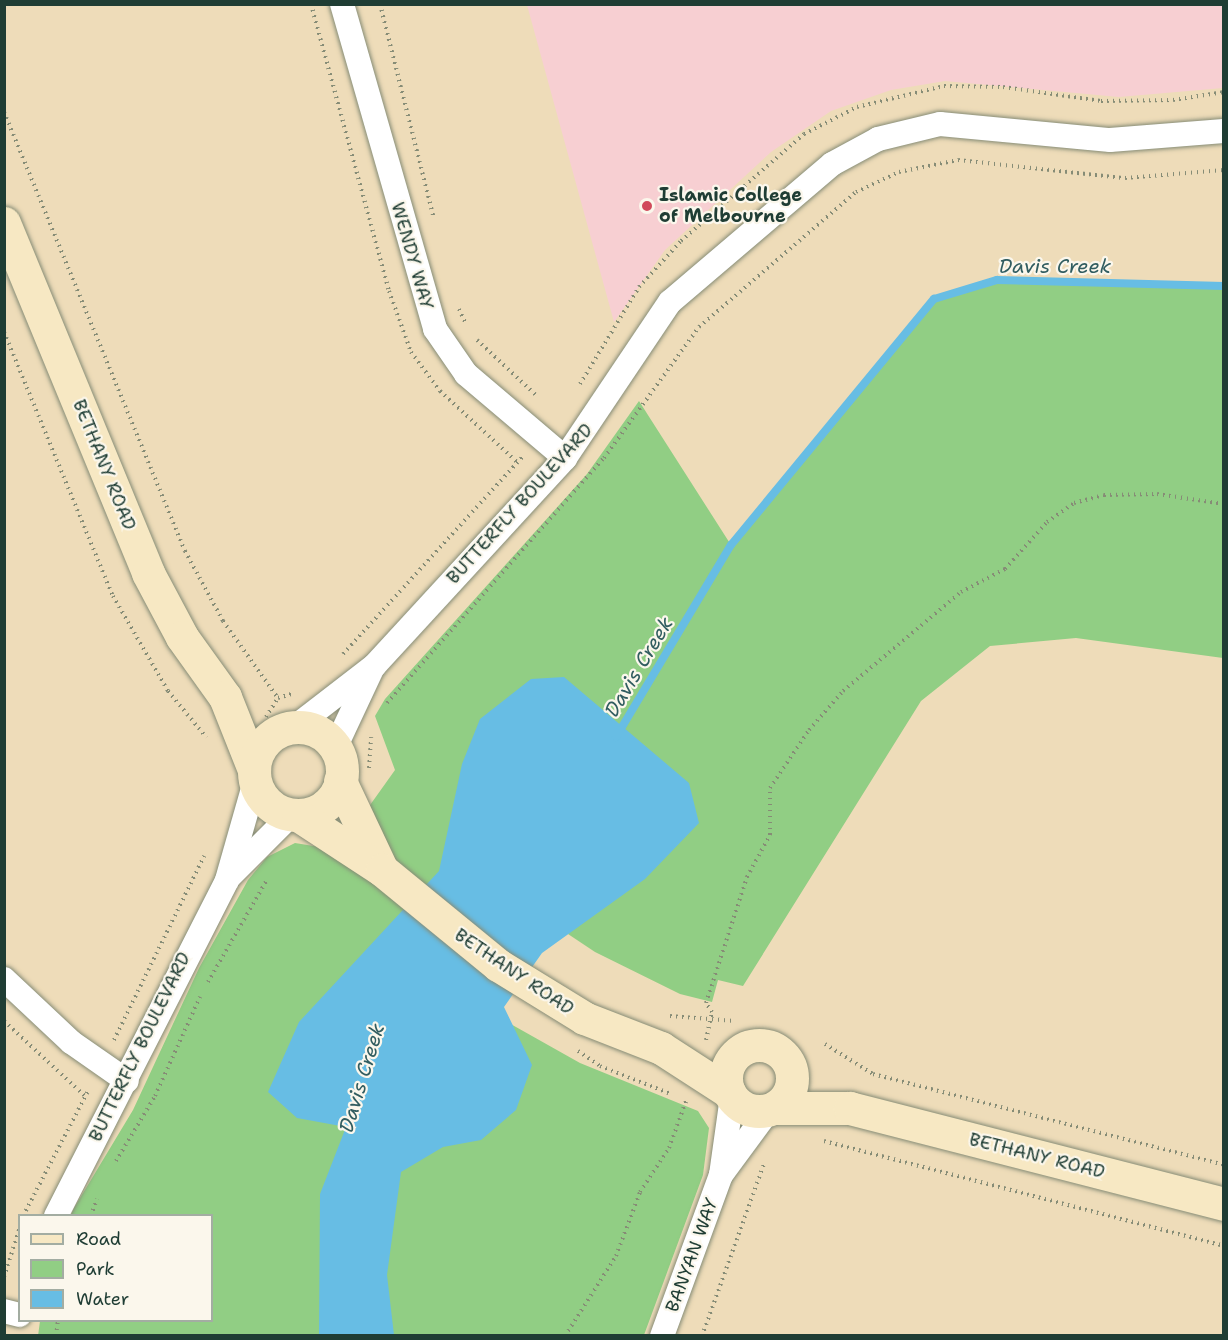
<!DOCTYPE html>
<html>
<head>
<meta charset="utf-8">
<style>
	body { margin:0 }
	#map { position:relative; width:1228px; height:1340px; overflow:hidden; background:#eedcb9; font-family:"Shantell Sans",sans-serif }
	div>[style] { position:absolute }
	.built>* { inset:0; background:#f7cfd2 }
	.green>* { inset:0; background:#91ce84 }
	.water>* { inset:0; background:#67bde4 }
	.stream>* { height:8px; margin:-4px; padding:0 4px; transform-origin:4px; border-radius:4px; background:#67bde4 }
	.path>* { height:4px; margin-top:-2px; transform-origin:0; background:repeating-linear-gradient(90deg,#868c76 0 1.5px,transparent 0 6px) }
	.roads { filter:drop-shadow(0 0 2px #868c76) drop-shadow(0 0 2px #868c76) }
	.street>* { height:24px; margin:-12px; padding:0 12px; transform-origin:12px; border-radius:12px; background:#fff }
	.secondary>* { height:33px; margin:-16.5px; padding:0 16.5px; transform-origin:16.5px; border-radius:16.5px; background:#f7e8c3 }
	.secondary>.ring { margin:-16.5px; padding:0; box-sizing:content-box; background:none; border:33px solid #f7e8c3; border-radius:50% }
	.dots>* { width:16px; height:16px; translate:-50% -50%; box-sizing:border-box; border:3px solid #fbf7ec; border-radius:50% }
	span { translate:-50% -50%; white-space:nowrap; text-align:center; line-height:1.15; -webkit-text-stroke:4.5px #fbf7ec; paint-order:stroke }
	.poi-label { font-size:18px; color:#1f3d34; font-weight:700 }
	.left { translate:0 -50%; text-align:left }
	.street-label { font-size:18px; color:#1f3d34 }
	.water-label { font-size:20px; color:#315d60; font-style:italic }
	.frame { position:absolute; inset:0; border:6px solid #1f3d34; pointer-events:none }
	.legend { position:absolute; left:18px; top:1214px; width:195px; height:108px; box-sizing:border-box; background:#fbf7ec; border:2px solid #a3ada2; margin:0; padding:8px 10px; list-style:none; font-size:18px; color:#1f3d34 }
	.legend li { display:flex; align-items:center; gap:12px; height:30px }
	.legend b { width:30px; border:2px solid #a3ada2 }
</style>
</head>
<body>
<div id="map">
	<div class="built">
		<div style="clip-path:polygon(527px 5px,1223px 5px,1223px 88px,1119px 97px,945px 81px,891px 90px,831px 111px,771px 152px,665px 250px,614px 322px)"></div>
	</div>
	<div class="green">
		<div style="clip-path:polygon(997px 280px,1223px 286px,1223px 658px,1076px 638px,990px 646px,921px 701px,743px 986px,718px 980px,712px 1002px,680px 994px,595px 952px,499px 888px,493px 1014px,580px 1063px,698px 1111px,709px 1128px,703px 1175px,644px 1335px,38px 1336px,40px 1321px,212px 1320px,212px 1216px,71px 1215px,74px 1208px,133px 1110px,199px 968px,248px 880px,267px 857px,295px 843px,338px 850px,395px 770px,375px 716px,385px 699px,587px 474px,639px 401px,731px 545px,934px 299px)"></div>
	</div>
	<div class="water">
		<div style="clip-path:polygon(564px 677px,689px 783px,699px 823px,645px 879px,542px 953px,504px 1007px,532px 1065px,516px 1110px,481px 1140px,443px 1147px,401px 1172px,387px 1275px,394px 1335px,319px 1335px,320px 1194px,346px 1127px,297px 1118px,268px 1092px,299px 1022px,439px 871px,462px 764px,480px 719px,531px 679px)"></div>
	</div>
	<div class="stream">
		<div style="left:616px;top:737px;width:224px;rotate:-59.1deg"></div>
		<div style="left:731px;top:545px;width:319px;rotate:-50.5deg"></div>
		<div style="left:934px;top:299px;width:66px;rotate:-16.8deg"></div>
		<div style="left:997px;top:280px;width:227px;rotate:1.5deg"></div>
	</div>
	<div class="path">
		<div style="left:311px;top:4px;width:297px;rotate:74.8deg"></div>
		<div style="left:389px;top:291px;width:65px;rotate:70.2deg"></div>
		<div style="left:411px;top:352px;width:49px;rotate:53.4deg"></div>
		<div style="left:440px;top:391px;width:105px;rotate:42.7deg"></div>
		<div style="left:380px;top:4px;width:218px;rotate:75.9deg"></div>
		<div style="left:4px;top:112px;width:475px;rotate:67.6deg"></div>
		<div style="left:185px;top:551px;width:80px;rotate:61.5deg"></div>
		<div style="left:223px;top:621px;width:95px;rotate:54.5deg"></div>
		<div style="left:459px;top:309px;width:17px;rotate:65deg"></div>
		<div style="left:4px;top:332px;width:286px;rotate:67.6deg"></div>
		<div style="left:113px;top:596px;width:110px;rotate:59.9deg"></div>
		<div style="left:168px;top:691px;width:60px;rotate:50.4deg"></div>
		<div style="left:477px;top:340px;width:82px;rotate:43deg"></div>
		<div style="left:580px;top:384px;width:114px;rotate:-58.7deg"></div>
		<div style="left:639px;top:287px;width:62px;rotate:-47.6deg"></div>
		<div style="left:681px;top:241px;width:163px;rotate:-41deg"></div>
		<div style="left:804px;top:134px;width:59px;rotate:-27deg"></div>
		<div style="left:857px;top:107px;width:89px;rotate:-13.6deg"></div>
		<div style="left:944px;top:86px;width:59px;rotate:1deg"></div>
		<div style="left:1003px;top:87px;width:99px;rotate:8.1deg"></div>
		<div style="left:1101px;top:101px;width:72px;rotate:-0.8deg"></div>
		<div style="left:1173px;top:100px;width:52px;rotate:-8.9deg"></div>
		<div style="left:343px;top:654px;width:269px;rotate:-47.7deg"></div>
		<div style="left:387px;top:703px;width:327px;rotate:-48.5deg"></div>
		<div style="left:604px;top:458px;width:162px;rotate:-54.1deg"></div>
		<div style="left:699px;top:327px;width:207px;rotate:-40.7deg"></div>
		<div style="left:856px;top:192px;width:47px;rotate:-24.9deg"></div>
		<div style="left:899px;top:172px;width:60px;rotate:-11.5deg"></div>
		<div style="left:958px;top:160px;width:168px;rotate:6.2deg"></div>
		<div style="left:1125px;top:178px;width:99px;rotate:-4.6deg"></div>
		<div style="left:266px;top:717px;width:22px;rotate:-58deg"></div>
		<div style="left:278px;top:698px;width:17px;rotate:-17deg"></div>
		<div style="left:369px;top:768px;width:31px;rotate:-86deg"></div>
		<div style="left:208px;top:982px;width:118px;rotate:-60deg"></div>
		<div style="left:670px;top:1016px;width:65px;rotate:4.4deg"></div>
		<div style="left:4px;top:1021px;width:112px;rotate:42.8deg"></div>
		<div style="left:114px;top:1040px;width:205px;rotate:-63.9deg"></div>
		<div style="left:706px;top:1040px;width:29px;rotate:-78deg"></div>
		<div style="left:712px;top:1012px;width:11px;rotate:-124deg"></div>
		<div style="left:706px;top:1003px;width:133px;rotate:-72deg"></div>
		<div style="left:747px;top:877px;width:48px;rotate:-61.3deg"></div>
		<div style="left:770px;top:835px;width:47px;rotate:-90deg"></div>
		<div style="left:770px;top:788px;width:70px;rotate:-56.1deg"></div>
		<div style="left:809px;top:730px;width:52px;rotate:-48.9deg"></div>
		<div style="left:843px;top:691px;width:154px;rotate:-40deg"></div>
		<div style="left:961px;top:592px;width:50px;rotate:-27.6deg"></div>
		<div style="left:1005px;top:569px;width:63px;rotate:-48.2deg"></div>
		<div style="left:1047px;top:522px;width:33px;rotate:-35deg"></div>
		<div style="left:1074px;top:503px;width:31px;rotate:-15deg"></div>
		<div style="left:1104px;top:495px;width:53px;rotate:-1.1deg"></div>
		<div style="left:1157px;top:494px;width:68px;rotate:8.5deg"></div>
		<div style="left:825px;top:1044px;width:57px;rotate:32deg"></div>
		<div style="left:873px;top:1074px;width:363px;rotate:14.5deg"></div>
		<div style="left:578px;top:1051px;width:27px;rotate:34deg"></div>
		<div style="left:600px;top:1066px;width:76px;rotate:21.5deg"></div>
		<div style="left:824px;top:1141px;width:414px;rotate:14.7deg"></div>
		<div style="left:116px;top:1161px;width:76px;rotate:-59deg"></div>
		<div style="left:155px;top:1096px;width:109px;rotate:-65.6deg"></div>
		<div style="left:23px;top:1216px;width:141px;rotate:-62.5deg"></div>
		<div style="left:91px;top:1216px;width:18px;rotate:-71deg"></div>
		<div style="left:4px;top:1277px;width:52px;rotate:-72.3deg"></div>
		<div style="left:56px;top:1336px;width:16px;rotate:-83deg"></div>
		<div style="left:565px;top:1336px;width:95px;rotate:-57.5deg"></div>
		<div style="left:616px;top:1256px;width:68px;rotate:-69.4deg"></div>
		<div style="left:640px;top:1192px;width:53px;rotate:-56.6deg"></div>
		<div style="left:669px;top:1148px;width:50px;rotate:-70.1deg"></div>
		<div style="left:702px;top:1336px;width:183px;rotate:-70.2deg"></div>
	</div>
	<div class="roads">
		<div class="street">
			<div style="left:342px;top:4px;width:338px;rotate:74deg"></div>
			<div style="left:435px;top:329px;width:55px;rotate:55.4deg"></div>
			<div style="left:466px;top:374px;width:130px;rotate:40.3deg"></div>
			<div style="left:295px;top:727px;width:100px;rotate:-37.7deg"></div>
			<div style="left:374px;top:666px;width:282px;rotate:-47.4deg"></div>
			<div style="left:565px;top:458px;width:188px;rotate:-56.1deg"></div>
			<div style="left:670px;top:302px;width:213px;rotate:-40.4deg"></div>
			<div style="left:832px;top:164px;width:52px;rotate:-28.5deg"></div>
			<div style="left:878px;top:139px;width:64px;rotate:-13.6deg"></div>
			<div style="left:940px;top:124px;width:171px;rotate:5.4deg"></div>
			<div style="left:1110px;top:140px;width:114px;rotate:-4.5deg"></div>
			<div style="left:335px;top:748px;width:85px;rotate:-64.9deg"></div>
			<div style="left:230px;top:876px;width:88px;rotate:-45deg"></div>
			<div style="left:4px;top:979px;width:92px;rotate:43.2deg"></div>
			<div style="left:71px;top:1042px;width:68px;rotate:34.9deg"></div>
			<div style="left:721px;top:1175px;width:81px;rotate:-53.6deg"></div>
			<div style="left:56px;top:1216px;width:377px;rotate:-63deg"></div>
			<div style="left:227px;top:880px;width:102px;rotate:-74.1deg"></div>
			<div style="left:4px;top:1311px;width:16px;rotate:14deg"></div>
			<div style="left:662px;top:1336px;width:171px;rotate:-69.9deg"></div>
			<div style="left:721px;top:1175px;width:79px;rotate:-82deg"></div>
		</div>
		<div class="secondary">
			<div style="left:4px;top:223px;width:378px;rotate:67.6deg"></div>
			<div style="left:148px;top:573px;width:72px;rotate:62deg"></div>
			<div style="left:182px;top:637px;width:74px;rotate:54.4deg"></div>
			<div style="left:225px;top:697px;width:79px;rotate:68.3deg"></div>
			<div class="ring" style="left:254px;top:727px;width:55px;height:55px"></div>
			<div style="left:340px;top:781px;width:96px;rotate:64.8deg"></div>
			<div style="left:298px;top:815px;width:100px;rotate:33.2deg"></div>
			<div style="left:382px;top:870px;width:150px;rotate:39.3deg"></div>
			<div style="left:498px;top:965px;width:101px;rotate:31.6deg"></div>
			<div style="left:584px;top:1018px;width:83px;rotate:21.3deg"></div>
			<div style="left:661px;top:1048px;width:81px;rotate:32.9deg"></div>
			<div class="ring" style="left:726px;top:1045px;width:33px;height:33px"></div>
			<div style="left:774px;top:1108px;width:76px"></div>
			<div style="left:850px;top:1108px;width:386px;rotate:14.4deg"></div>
		</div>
	</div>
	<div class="dots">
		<div style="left:647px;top:206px;background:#d1495b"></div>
	</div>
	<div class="poi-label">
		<span class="left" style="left:659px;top:206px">Islamic College<br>of Melbourne</span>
	</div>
	<div class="street-label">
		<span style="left:412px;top:256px;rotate:74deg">WENDY WAY</span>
		<span style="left:104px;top:465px;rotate:68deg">BETHANY ROAD</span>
		<span style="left:520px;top:504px;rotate:-48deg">BUTTERFLY BOULEVARD</span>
		<span style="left:514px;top:972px;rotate:34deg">BETHANY ROAD</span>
		<span style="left:140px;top:1047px;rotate:-64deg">BUTTERFLY BOULEVARD</span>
		<span style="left:1037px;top:1156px;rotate:14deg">BETHANY ROAD</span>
		<span style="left:692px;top:1255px;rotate:-70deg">BANYAN WAY</span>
	</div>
	<div class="water-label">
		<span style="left:1055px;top:266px">Davis Creek</span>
		<span style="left:639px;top:667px;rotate:-59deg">Davis Creek</span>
		<span style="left:362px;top:1078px;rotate:-73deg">Davis Creek</span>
	</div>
	<div class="frame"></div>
	<ul class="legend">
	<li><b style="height:8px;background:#f7e8c3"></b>Road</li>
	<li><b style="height:16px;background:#91ce84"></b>Park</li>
	<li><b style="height:16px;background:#67bde4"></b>Water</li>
	</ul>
</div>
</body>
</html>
